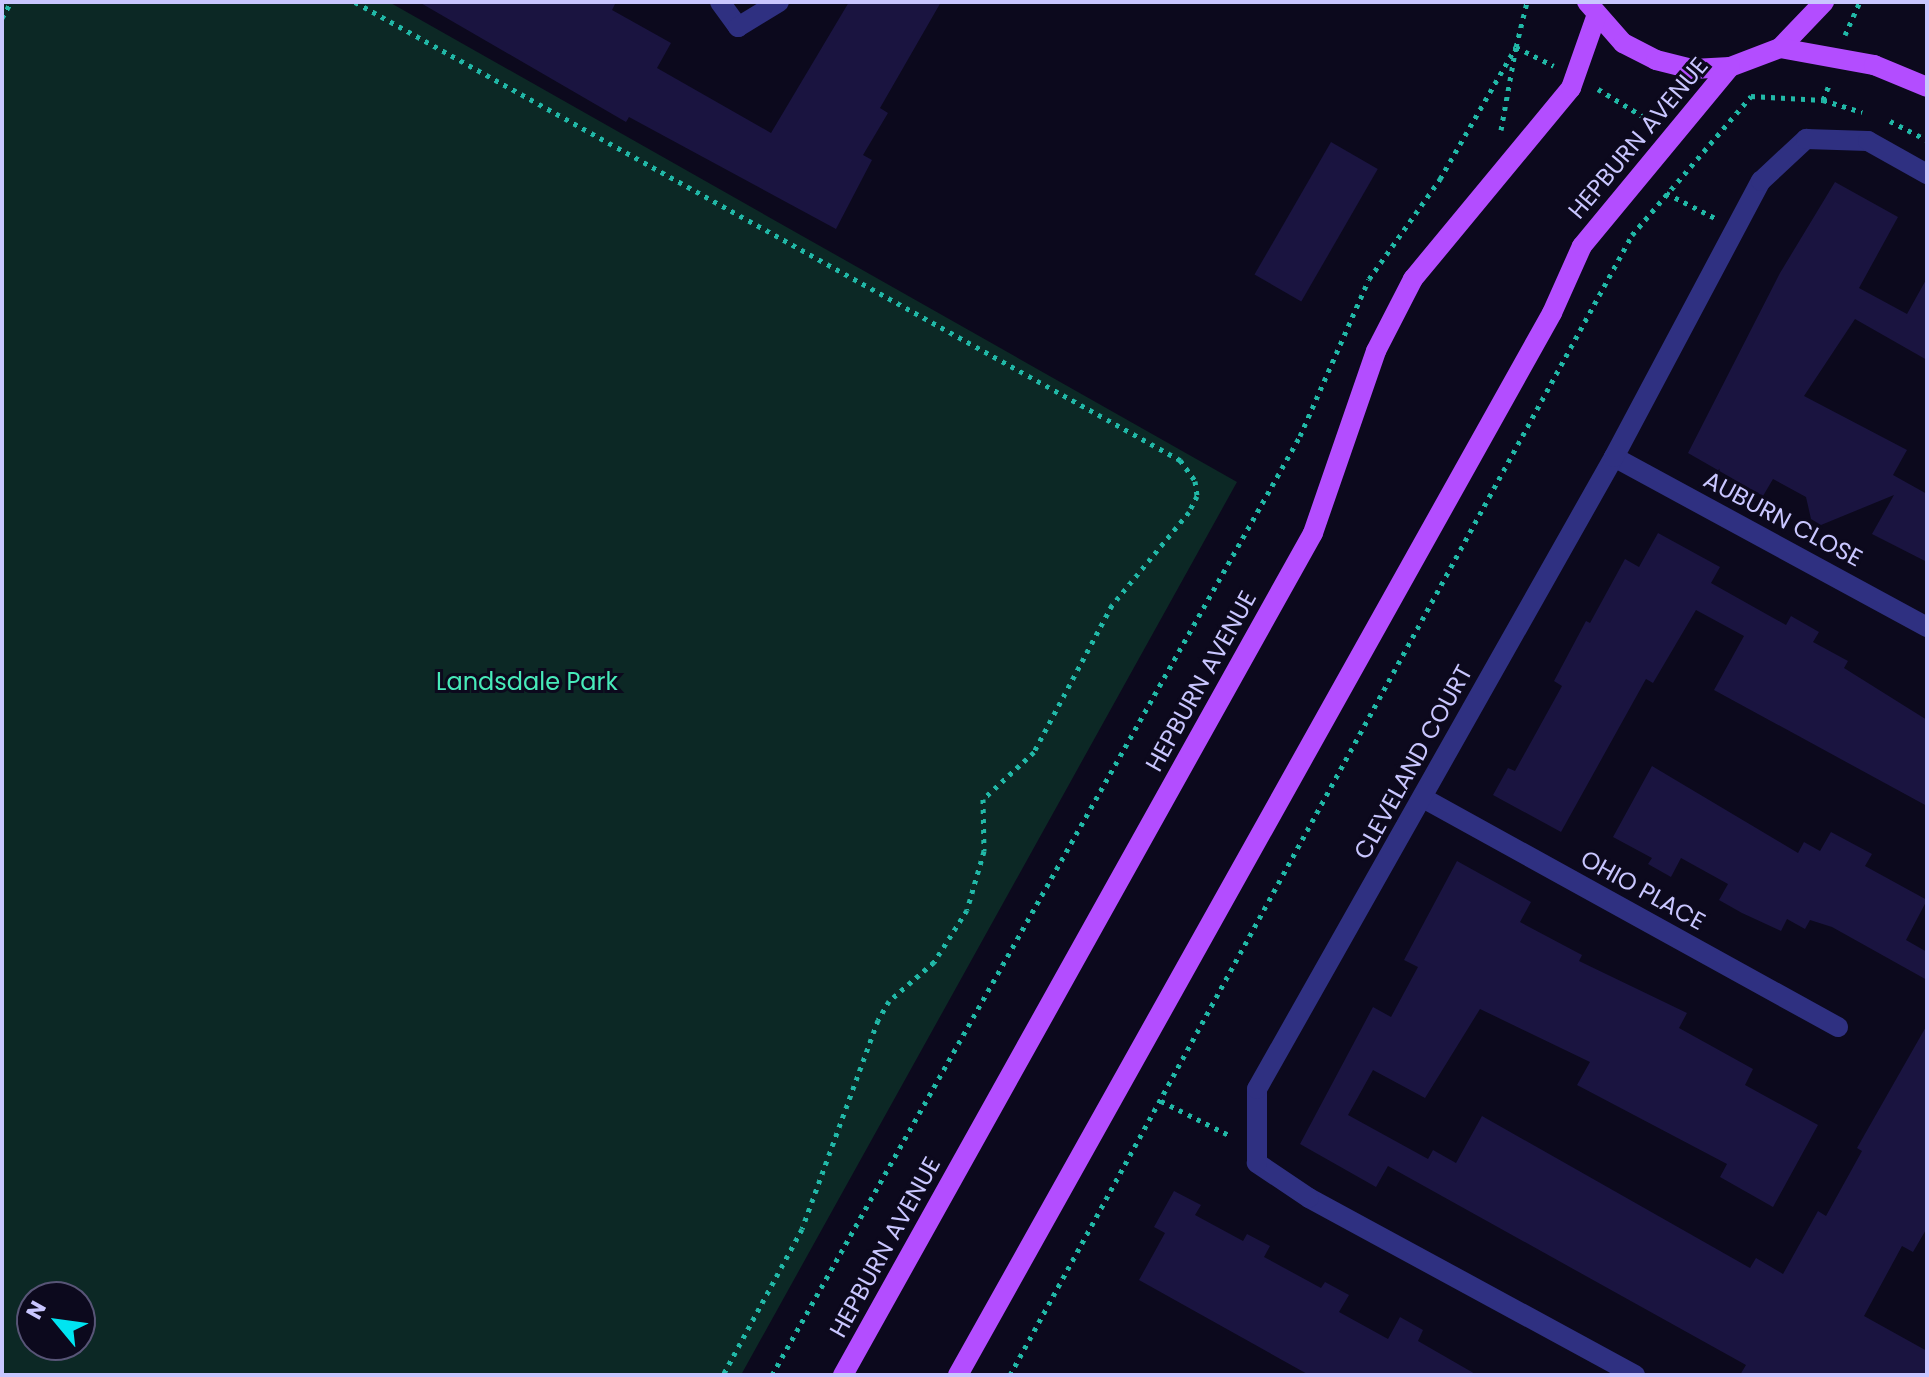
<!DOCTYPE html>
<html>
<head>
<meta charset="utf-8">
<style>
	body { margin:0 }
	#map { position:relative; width:1929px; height:1377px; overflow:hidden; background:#0c091d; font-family:Poppins,sans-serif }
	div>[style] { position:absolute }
	.green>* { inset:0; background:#0c2825 }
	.building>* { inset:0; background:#1a1440; transform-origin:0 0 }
	.path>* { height:5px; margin-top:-2.5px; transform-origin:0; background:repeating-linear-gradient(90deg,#21b8a7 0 4px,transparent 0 10px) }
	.street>* { height:20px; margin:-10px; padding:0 10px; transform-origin:10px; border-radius:10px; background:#2f3081 }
	.primary>* { height:20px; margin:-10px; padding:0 10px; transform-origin:10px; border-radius:10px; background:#b34dff }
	span { translate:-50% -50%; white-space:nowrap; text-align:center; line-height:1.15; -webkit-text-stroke:6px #0c091d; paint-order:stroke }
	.street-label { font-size:24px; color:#c9c6ff }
	.park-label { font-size:24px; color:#47eab9 }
	.frame { position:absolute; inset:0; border:4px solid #c9c6ff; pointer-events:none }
	.north { position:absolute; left:16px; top:1281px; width:80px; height:80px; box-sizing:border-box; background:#0c091d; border:2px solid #585577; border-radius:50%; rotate:299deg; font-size:22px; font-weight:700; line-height:32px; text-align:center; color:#c9c6ff }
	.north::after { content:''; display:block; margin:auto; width:28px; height:36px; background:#00e5f1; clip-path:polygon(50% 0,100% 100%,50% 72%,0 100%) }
</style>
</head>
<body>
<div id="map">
	<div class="green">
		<div style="clip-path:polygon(evenodd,2px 2px,389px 2px,1237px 482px,741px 1375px,2px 1375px,2px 2px,32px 1297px,80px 1297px,80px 1345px,32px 1345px,32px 1297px)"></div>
	</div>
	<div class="building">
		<div style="clip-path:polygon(419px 2px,616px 2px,612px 10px,671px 43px,657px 68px,771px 133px,849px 2px,941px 2px,880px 108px,888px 113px,863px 155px,872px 160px,836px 229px,629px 117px,626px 122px)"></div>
		<div style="left:1331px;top:142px;width:54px;height:153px;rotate:30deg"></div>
		<div style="clip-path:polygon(1835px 182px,1898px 217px,1859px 288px,1907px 314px,1927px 278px,1927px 360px,1855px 319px,1804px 396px,1907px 450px,1893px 475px,1927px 494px,1927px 562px,1872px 534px,1894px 495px,1821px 525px,1811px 519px,1806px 497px,1773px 479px,1763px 496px,1688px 453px,1780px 273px)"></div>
		<div style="clip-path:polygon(1658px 533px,1720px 567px,1711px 583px,1786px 625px,1791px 616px,1819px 632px,1813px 642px,1848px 661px,1844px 668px,1927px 720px,1927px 806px,1714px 690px,1744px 636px,1696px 610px,1653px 683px,1646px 679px,1561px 832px,1493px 795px,1508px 768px,1515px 771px,1562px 686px,1554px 681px,1586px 621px,1590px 623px,1625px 559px,1639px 567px)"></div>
		<div style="clip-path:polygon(1652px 766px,1798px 853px,1804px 842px,1820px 851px,1831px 832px,1872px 854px,1865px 866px,1927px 900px,1906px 940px,1927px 952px,1927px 980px,1832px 927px,1810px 920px,1805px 929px,1787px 919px,1781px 931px,1742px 913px,1719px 900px,1728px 884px,1681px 858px,1671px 877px,1648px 864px,1652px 858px,1613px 837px)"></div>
		<div style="clip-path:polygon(1457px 861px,1531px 902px,1520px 922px,1582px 955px,1579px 961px,1687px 1013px,1679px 1028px,1753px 1069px,1745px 1085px,1818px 1125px,1773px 1207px,1720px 1177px,1727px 1164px,1577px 1085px,1590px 1062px,1480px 1009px,1425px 1098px,1373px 1070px,1348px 1115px,1428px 1159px,1433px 1150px,1456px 1163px,1482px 1116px,1750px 1268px,1756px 1258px,1783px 1274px,1818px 1211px,1826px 1216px,1862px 1151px,1857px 1148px,1927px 1025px,1927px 1228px,1913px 1252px,1902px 1246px,1864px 1316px,1927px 1351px,1927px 1375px,1740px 1375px,1746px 1365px,1388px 1166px,1376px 1187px,1300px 1144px,1373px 1007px,1391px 1017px,1418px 967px,1404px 960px)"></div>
		<div style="clip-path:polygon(1174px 1191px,1201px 1205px,1195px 1215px,1243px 1241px,1247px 1234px,1270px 1246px,1264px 1257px,1321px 1288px,1325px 1282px,1349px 1295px,1339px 1312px,1388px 1339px,1400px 1317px,1423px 1330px,1418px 1341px,1477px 1375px,1309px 1375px,1139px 1280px,1165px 1233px,1154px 1227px)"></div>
	</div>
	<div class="path">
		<div style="left:355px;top:2px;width:944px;rotate:29.04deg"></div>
		<div style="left:1180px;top:460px;width:26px;rotate:54deg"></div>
		<div style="left:1195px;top:481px;width:15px;rotate:82deg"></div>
		<div style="left:1197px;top:496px;width:18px;rotate:117deg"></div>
		<div style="left:1189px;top:512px;width:121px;rotate:129.6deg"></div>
		<div style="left:1112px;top:605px;width:166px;rotate:118deg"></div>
		<div style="left:1034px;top:752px;width:69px;rotate:137.3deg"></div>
		<div style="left:983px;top:799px;width:52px;rotate:88.9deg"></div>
		<div style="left:984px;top:851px;width:61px;rotate:106.1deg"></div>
		<div style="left:967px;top:910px;width:62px;rotate:122.4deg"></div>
		<div style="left:934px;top:962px;width:60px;rotate:139.1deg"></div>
		<div style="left:889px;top:1001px;width:22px;rotate:120deg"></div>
		<div style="left:878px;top:1020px;width:222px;rotate:110deg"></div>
		<div style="left:802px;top:1229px;width:166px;rotate:118.4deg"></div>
		<div style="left:2px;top:18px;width:18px;rotate:-61deg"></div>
		<div style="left:1845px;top:35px;width:36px;rotate:-66deg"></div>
		<div style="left:1598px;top:89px;width:66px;rotate:31.3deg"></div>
		<div style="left:1823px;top:100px;width:18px;rotate:-68deg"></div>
		<div style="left:1890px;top:121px;width:42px;rotate:27.2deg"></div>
		<div style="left:1501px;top:130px;width:84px;rotate:-79.8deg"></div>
		<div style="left:1516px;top:47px;width:42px;rotate:26.6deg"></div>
		<div style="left:1666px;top:193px;width:55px;rotate:27deg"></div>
		<div style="left:1161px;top:1101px;width:78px;rotate:26.6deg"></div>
		<div style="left:772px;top:1375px;width:1077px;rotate:-60.65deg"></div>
		<div style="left:1300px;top:436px;width:171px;rotate:-66.3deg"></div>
		<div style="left:1369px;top:279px;width:123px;rotate:-54.6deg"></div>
		<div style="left:1440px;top:179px;width:152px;rotate:-60.1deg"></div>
		<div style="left:1516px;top:47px;width:46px;rotate:-76.3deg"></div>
		<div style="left:1010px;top:1375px;width:1299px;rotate:-61.38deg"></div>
		<div style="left:1632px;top:235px;width:183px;rotate:-49.4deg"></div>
		<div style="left:1751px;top:96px;width:72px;rotate:3.2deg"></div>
		<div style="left:1823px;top:100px;width:41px;rotate:17.1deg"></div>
	</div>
	<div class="street">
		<div style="left:720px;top:2px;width:31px;rotate:54deg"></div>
		<div style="left:738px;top:27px;width:48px;rotate:-31.4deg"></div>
		<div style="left:1614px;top:457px;width:356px;rotate:28.5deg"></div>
		<div style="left:1423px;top:798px;width:474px;rotate:28.9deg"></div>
		<div style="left:1635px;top:1375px;width:371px;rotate:-151.5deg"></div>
		<div style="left:1309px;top:1198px;width:63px;rotate:-146.1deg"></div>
		<div style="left:1257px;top:1163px;width:74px;rotate:-90deg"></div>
		<div style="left:1257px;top:1089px;width:726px;rotate:-60.54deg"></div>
		<div style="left:1614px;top:457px;width:313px;rotate:-62deg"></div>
		<div style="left:1761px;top:181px;width:62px;rotate:-43deg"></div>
		<div style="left:1806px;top:139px;width:62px;rotate:1.8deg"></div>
		<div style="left:1868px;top:141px;width:68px;rotate:29.2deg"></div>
	</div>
	<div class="primary">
		<div style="left:1587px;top:2px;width:55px;rotate:48.7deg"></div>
		<div style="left:1623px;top:43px;width:37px;rotate:27deg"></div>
		<div style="left:1656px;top:60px;width:38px;rotate:14deg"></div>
		<div style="left:1693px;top:69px;width:37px;rotate:-3deg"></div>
		<div style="left:1730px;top:67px;width:53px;rotate:-20.8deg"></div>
		<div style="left:1780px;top:48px;width:64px;rotate:-46.3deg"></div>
		<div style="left:1780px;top:48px;width:96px;rotate:10.3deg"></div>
		<div style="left:1874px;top:65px;width:57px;rotate:22.5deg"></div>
		<div style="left:843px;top:1375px;width:964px;rotate:-60.83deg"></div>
		<div style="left:1313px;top:533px;width:193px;rotate:-70.9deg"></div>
		<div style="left:1376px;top:351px;width:81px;rotate:-62.8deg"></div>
		<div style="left:1413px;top:279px;width:248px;rotate:-50.4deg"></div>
		<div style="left:1571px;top:88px;width:75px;rotate:-70.6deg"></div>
		<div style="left:958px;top:1375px;width:1217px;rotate:-60.78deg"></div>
		<div style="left:1552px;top:313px;width:73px;rotate:-65.9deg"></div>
		<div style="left:1582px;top:246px;width:232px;rotate:-50.4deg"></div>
	</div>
	<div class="street-label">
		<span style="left:1638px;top:138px;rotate:-50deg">HEPBURN AVENUE</span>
		<span style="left:1783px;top:519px;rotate:28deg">AUBURN CLOSE</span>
		<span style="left:1201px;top:681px;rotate:-61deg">HEPBURN AVENUE</span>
		<span style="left:1413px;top:762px;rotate:-61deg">CLEVELAND COURT</span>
		<span style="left:1643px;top:890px;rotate:29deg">OHIO PLACE</span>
		<span style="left:885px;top:1247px;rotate:-61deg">HEPBURN AVENUE</span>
	</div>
	<div class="park-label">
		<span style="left:527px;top:682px">Landsdale Park</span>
	</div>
	<div class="frame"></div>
	<div class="north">N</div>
</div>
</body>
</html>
